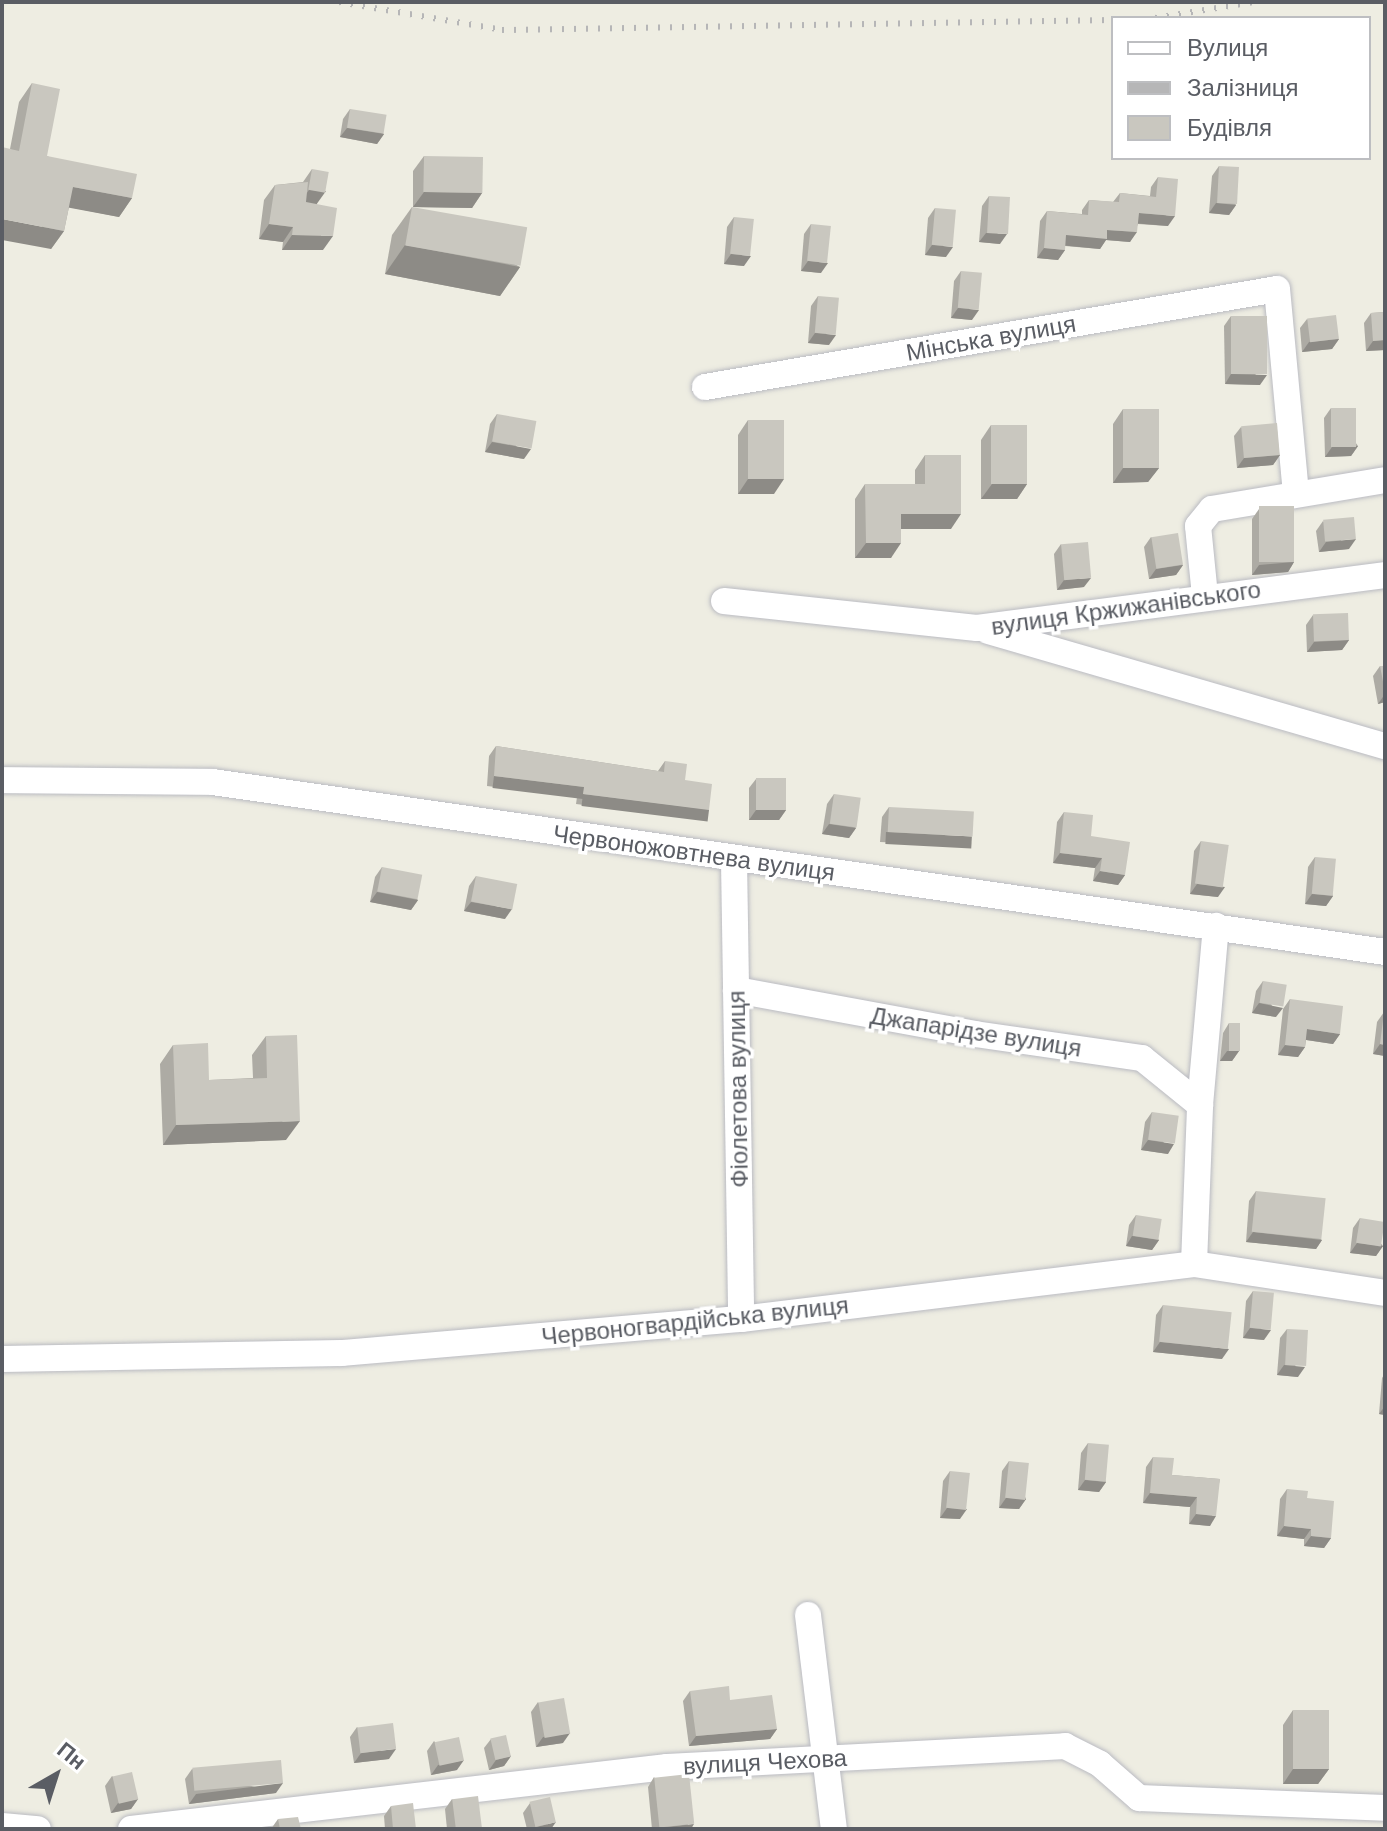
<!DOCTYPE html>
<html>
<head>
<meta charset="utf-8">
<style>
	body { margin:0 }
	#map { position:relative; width:1387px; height:1831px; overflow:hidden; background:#eeede2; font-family:Helvetica,sans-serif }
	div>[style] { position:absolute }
	.roads { filter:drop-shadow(0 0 2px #babbc2) drop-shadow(0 0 2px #babbc2) }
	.minor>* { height:26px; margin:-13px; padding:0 13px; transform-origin:13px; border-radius:13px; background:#fff }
	.rail>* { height:6px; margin-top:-3px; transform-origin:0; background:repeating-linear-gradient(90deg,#b6b6b7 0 2px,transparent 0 12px) }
	.wall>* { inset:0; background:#adaba4 }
	.shaded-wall>* { inset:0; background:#8d8b86; transform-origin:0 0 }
	.building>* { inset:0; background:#c9c7bf; transform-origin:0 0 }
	span { translate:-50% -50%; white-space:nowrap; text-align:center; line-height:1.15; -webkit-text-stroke:7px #fff; paint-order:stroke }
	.street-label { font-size:24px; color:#5a5d64 }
	.frame { position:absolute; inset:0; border:4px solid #5a5d64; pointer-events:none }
	.legend { position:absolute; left:1111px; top:16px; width:260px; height:144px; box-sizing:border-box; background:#fff; border:2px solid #bdbec1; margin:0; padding:10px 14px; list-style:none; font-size:24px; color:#5a5d64 }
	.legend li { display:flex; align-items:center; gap:16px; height:40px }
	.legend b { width:40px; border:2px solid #bdbec1 }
	.north { position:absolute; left:16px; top:1735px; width:80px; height:80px; -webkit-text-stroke:6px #fff; paint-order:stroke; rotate:39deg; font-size:22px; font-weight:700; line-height:32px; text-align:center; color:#5a5d64 }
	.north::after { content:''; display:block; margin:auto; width:28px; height:36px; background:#5a5d64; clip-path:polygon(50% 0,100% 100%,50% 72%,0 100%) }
</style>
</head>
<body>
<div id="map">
	<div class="roads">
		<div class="minor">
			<div style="left:705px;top:387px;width:580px;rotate:-9.72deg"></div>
			<div style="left:1277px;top:289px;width:204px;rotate:84.7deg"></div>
			<div style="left:1205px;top:596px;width:70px;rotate:-95.7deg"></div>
			<div style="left:1198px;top:526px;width:22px;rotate:-51deg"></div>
			<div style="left:1212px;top:509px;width:175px;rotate:-9.5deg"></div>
			<div style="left:724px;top:601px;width:254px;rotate:6.1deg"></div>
			<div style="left:977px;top:628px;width:411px;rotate:-7.4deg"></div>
			<div style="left:988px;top:631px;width:413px;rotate:16.2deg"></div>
			<div style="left:2px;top:780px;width:211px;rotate:0.5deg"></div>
			<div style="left:213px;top:782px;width:1184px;rotate:8.25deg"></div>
			<div style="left:734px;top:860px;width:459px;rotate:89.1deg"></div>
			<div style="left:736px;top:990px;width:243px;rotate:10.4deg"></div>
			<div style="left:975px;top:1034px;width:169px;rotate:8.2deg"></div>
			<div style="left:1142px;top:1058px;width:75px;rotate:39deg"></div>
			<div style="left:1194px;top:1264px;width:159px;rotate:-87.8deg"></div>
			<div style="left:1200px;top:1105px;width:180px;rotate:-84.9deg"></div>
			<div style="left:2px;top:1359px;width:340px;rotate:-1deg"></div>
			<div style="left:342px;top:1353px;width:400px;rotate:-4.9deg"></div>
			<div style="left:741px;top:1319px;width:456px;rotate:-6.9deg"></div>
			<div style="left:1194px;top:1264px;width:193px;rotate:8.6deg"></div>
			<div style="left:808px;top:1615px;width:216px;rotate:83.1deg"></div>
			<div style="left:2px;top:1826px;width:36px;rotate:5deg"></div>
			<div style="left:131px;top:1829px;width:540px;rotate:-6.6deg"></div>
			<div style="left:667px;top:1767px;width:399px;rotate:-3deg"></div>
			<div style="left:1065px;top:1746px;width:39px;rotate:27deg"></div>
			<div style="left:1100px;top:1764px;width:52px;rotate:41.1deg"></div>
			<div style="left:1139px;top:1798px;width:246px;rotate:2.3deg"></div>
		</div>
	</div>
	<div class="rail">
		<div style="left:339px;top:2px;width:165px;rotate:9.7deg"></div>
		<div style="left:502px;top:30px;width:611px;rotate:-0.94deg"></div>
		<div style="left:1155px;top:18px;width:100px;rotate:-9.2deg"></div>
	</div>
	<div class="wall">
		<div style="clip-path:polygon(32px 83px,47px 156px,132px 198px,119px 217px,69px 207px,64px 231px,51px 249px,10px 149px,19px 102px)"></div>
		<div style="clip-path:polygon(350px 109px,384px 134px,377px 144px,340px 137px,343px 119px)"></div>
		<div style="clip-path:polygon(424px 156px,482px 193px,472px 208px,413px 207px,413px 171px)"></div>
		<div style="clip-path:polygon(1219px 166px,1236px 205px,1229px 215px,1209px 213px,1212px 176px)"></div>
		<div style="clip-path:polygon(312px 169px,323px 250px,282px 250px,283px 242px,259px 239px,264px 200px,275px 185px,303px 182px)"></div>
		<div style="clip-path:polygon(1158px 177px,1168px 226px,1138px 224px,1130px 242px,1106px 240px,1100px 249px,1065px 246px,1065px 250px,1058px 260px,1037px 258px,1040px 221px,1047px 211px,1082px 214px,1082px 210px,1089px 200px,1113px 202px,1120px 193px,1150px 196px,1151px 187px)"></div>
		<div style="clip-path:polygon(989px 196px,1000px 244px,979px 242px,982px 206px)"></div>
		<div style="clip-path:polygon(412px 207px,520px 267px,500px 296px,385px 274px,392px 235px)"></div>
		<div style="clip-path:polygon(935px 208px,946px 257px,925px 255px,928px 218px)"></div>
		<div style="clip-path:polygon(734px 217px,744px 266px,724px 264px,727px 227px)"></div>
		<div style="clip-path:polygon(811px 224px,821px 273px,801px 271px,804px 234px)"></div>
		<div style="clip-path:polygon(961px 271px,972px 320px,951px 318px,954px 281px)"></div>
		<div style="clip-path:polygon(818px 296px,829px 345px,808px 343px,811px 306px)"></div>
		<div style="clip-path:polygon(1385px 312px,1385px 350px,1366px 351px,1364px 323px,1371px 313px)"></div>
		<div style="clip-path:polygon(1231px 316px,1260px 385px,1225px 384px,1224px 326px)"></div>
		<div style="clip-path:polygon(1307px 319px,1339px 339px,1332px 349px,1302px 352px,1300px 328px)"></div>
		<div style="clip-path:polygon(1331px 408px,1358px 446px,1351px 456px,1325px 457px,1324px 418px)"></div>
		<div style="clip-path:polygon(1123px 409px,1159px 468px,1148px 482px,1113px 483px,1113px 424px)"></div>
		<div style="clip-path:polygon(497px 414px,524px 459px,485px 452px,490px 424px)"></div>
		<div style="clip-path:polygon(748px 420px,774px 494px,738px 494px,738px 435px)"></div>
		<div style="clip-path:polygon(991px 425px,1027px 484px,1017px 499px,981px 499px,981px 440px)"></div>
		<div style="clip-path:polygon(1241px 427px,1280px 455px,1273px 465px,1237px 468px,1234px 436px)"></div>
		<div style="clip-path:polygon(925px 455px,951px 529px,901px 529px,891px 558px,855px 558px,855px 499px,865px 484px,915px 484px,915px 470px)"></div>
		<div style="clip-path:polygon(1259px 509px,1294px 562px,1288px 572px,1252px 575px,1252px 519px)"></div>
		<div style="clip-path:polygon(1323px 521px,1349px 549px,1319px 552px,1316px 531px)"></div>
		<div style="clip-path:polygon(1151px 537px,1183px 565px,1176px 575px,1149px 579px,1144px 547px)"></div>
		<div style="clip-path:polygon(1061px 544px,1084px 587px,1057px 590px,1054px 554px)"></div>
		<div style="clip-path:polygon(1313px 615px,1349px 640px,1342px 650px,1307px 652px,1306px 625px)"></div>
		<div style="clip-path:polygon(1380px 666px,1385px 666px,1385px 702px,1378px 704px,1373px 676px)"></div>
		<div style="clip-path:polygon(496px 746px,658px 771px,665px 761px,709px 810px,702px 820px,576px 804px,577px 797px,487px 786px,489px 756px)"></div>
		<div style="clip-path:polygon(756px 779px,786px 810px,779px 820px,749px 820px,749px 788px)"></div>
		<div style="clip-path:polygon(834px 794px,856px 828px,849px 838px,822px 834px,827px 804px)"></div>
		<div style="clip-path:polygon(889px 807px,965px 846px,880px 842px,882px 817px)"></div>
		<div style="clip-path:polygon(1064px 812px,1125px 875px,1118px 885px,1093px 881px,1095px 868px,1053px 863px,1057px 822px)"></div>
		<div style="clip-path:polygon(1201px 841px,1218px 897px,1190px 894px,1194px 851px)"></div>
		<div style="clip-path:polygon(1315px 857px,1333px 896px,1326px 906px,1305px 904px,1308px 867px)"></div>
		<div style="clip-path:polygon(382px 867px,418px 900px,411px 910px,370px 902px,375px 877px)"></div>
		<div style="clip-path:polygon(476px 876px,505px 919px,464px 911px,469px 886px)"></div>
		<div style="clip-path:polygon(1263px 981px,1276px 1017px,1252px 1013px,1256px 991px)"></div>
		<div style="clip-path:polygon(1290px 999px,1340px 1034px,1333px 1044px,1306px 1040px,1305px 1047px,1298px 1057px,1278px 1055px,1283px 1009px)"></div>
		<div style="clip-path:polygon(1384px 1012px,1385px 1012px,1385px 1056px,1373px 1054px,1377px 1022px)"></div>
		<div style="clip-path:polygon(1229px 1023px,1239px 1051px,1232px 1061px,1220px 1061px,1223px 1033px)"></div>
		<div style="clip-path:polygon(266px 1036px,286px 1140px,163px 1145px,160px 1064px,173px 1045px,209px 1080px,253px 1078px,252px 1055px)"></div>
		<div style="clip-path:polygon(1152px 1112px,1168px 1154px,1141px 1150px,1145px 1122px)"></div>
		<div style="clip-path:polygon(1256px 1191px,1322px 1240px,1316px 1249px,1246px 1242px,1249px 1201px)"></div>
		<div style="clip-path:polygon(1136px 1215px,1159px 1240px,1152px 1250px,1126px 1246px,1129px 1225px)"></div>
		<div style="clip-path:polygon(1360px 1218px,1383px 1246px,1376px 1256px,1350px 1253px,1353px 1228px)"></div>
		<div style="clip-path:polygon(1253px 1291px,1264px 1340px,1243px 1338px,1246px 1301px)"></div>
		<div style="clip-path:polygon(1163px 1305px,1222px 1359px,1153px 1352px,1156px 1315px)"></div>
		<div style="clip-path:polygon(1287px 1329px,1298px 1377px,1277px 1375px,1280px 1338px)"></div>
		<div style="clip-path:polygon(1385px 1373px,1385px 1415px,1379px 1414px,1382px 1378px)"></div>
		<div style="clip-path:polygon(1088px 1443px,1106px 1482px,1099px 1492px,1078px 1490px,1081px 1453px)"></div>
		<div style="clip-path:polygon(1153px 1457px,1172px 1475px,1220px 1479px,1210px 1526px,1189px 1524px,1190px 1507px,1143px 1503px,1146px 1467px)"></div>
		<div style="clip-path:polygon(1009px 1461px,1026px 1499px,1019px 1509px,999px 1508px,1002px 1471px)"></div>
		<div style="clip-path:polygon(950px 1471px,960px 1519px,940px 1518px,943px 1481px)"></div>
		<div style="clip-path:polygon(1287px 1489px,1307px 1498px,1331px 1538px,1324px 1548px,1304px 1546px,1304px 1539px,1277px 1536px,1280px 1499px)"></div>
		<div style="clip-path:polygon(690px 1691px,777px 1729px,770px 1739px,689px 1746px,683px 1701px)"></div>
		<div style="clip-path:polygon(538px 1702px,563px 1743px,536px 1747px,531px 1712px)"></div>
		<div style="clip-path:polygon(1293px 1710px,1329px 1769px,1318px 1784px,1283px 1784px,1283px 1725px)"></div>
		<div style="clip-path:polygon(357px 1727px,389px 1759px,354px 1763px,350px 1737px)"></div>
		<div style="clip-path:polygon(491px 1739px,511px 1756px,504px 1766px,489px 1770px,484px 1748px)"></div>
		<div style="clip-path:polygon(434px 1741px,457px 1770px,431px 1775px,427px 1751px)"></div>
		<div style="clip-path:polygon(192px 1769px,276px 1793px,189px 1804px,185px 1779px)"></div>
		<div style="clip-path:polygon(112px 1776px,138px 1799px,131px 1809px,111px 1813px,105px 1786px)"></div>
		<div style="clip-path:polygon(654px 1777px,691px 1829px,652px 1829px,648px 1787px)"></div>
		<div style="clip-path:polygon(452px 1799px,482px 1829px,447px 1829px,445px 1809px)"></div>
		<div style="clip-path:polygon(530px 1803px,551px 1829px,527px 1829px,523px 1813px)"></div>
		<div style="clip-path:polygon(391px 1806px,416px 1829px,385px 1829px,384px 1816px)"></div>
		<div style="clip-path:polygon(278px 1819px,301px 1829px,271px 1829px)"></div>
	</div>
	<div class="shaded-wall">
		<div style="clip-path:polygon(347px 128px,384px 134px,377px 144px,340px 137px)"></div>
		<div style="clip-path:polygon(73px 187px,132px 198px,119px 217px,60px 206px)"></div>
		<div style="clip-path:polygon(309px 190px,326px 191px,316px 205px,298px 205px)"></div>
		<div style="clip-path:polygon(424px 192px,482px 193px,472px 208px,413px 207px)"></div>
		<div style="clip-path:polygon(1216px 203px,1236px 205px,1229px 215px,1209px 213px)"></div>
		<div style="clip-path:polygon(1139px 213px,1175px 216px,1168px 226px,1132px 223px)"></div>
		<div style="clip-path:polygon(2px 219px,64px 231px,51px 249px,2px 240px)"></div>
		<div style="clip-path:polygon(269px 224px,293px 227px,283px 242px,259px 239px)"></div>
		<div style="clip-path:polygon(1107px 230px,1137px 232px,1130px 242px,1106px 240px,1100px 249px,1059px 245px,1066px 235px)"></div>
		<div style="clip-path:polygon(986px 233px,1007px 234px,1000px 244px,979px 242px)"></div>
		<div style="clip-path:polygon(292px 235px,333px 236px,323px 250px,282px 250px)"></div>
		<div style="clip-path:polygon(405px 245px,520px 267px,500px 296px,385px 274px)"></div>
		<div style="clip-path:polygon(932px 245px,953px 247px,946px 257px,925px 255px)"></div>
		<div style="clip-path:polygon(1044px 248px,1065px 250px,1058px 260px,1037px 258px)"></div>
		<div style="clip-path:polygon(731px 254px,751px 256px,744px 266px,724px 264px)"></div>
		<div style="clip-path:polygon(808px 261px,828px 263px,821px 273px,801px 271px)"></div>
		<div style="clip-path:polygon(958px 308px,979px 310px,972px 320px,951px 318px)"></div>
		<div style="clip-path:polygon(815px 333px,836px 335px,829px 345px,808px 343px)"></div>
		<div style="clip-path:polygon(1339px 339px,1332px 349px,1302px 352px,1309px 342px)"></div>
		<div style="clip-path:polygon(1385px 340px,1385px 350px,1366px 351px,1373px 341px)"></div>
		<div style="clip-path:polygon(1231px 374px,1267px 375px,1260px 385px,1225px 384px)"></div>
		<div style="clip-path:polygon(492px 442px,531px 449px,524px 459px,485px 452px)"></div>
		<div style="clip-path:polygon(1358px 446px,1351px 456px,1325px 457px,1332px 447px)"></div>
		<div style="clip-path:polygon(1280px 455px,1273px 465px,1237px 468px,1244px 458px)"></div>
		<div style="clip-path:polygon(1123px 468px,1159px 468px,1148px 482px,1113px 483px)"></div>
		<div style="clip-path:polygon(748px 479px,784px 479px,774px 494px,738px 494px)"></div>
		<div style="clip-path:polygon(992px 484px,1027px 484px,1017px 499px,981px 499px)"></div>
		<div style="clip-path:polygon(901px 514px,961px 514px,951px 529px,891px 529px)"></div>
		<div style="clip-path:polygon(1356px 539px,1349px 549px,1319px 552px,1326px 542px)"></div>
		<div style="clip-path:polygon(866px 543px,901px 543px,891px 558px,855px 558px)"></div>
		<div style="clip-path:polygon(1294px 562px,1288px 572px,1252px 575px,1259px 565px)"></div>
		<div style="clip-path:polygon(1183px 565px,1176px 575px,1149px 579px,1156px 569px)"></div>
		<div style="clip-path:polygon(1091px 578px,1084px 587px,1057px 590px,1064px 580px)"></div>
		<div style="clip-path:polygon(1349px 640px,1342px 650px,1307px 652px,1314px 642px)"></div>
		<div style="clip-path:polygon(1385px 694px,1385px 702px,1378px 704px)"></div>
		<div style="left:494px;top:776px;width:91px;height:12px;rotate:7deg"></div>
		<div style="left:583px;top:794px;width:127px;height:12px;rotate:7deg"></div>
		<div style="clip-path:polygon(756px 810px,786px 810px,779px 820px,749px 820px)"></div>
		<div style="clip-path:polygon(829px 824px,856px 828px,849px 838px,822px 834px)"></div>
		<div style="left:886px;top:832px;width:86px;height:12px;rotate:3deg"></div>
		<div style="clip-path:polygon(1060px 853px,1102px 858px,1095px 868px,1053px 863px)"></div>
		<div style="clip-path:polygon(1100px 871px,1125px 875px,1118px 885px,1093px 881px)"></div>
		<div style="clip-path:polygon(1197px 884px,1225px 887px,1218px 897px,1190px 894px)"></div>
		<div style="clip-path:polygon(377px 892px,418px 900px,411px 910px,370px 902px)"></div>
		<div style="clip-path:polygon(1312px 894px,1333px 896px,1326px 906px,1305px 904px)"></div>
		<div style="clip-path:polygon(471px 902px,512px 909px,505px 919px,464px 911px)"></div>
		<div style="clip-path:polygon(1259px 1003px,1283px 1008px,1276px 1017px,1252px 1013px)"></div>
		<div style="clip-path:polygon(1307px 1029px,1340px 1034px,1333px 1044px,1300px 1039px)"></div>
		<div style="clip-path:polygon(1380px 1044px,1385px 1045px,1385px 1056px,1373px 1054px)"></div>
		<div style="clip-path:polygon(1285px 1045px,1305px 1047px,1298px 1057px,1278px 1055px)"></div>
		<div style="clip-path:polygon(1227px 1051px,1239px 1051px,1232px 1061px,1220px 1061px)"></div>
		<div style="clip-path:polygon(300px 1121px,286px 1140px,163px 1145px,176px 1125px)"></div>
		<div style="clip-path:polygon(1148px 1140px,1174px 1144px,1168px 1154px,1141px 1150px)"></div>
		<div style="clip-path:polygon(1253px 1232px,1322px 1240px,1316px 1249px,1246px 1242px)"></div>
		<div style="clip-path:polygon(1132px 1236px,1159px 1240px,1152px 1250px,1126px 1246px)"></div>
		<div style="clip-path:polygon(1357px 1243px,1383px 1246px,1376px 1256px,1350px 1253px)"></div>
		<div style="clip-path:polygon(1250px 1328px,1271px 1330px,1264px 1340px,1243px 1338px)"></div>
		<div style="clip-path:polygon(1160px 1342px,1229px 1349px,1222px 1359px,1153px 1352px)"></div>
		<div style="clip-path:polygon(1284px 1365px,1305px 1367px,1298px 1377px,1277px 1375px)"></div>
		<div style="clip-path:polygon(1385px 1406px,1385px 1415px,1379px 1414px)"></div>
		<div style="clip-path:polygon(1085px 1480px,1106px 1482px,1099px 1492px,1078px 1490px)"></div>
		<div style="clip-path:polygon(1150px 1493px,1197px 1497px,1190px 1507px,1143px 1503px)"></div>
		<div style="clip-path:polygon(1006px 1498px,1026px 1499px,1019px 1509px,999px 1508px)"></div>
		<div style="clip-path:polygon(947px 1508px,967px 1509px,960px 1519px,940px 1518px)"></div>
		<div style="clip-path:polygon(1196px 1514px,1216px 1516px,1210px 1526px,1189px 1524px)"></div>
		<div style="clip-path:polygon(1284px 1526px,1311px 1529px,1304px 1539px,1277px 1536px)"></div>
		<div style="clip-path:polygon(1311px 1536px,1331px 1538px,1324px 1548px,1304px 1546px)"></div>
		<div style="clip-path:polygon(777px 1729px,770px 1739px,689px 1746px,696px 1736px)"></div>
		<div style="clip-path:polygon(570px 1733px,563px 1743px,536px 1747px,543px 1737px)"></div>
		<div style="clip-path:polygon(396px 1749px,389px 1759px,354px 1763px,361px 1753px)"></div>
		<div style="clip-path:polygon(511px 1756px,504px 1766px,489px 1770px,496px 1760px)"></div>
		<div style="clip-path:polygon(464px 1760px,457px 1770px,431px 1775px,438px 1765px)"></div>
		<div style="clip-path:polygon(1293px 1769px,1329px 1769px,1318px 1784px,1283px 1784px)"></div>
		<div style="clip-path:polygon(283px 1783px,276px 1793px,189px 1804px,196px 1794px)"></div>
		<div style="clip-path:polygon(138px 1799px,131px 1809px,111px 1813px,118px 1803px)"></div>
		<div style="clip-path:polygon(556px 1822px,551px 1829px,535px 1829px,537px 1827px)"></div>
		<div style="clip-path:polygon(694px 1824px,691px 1829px,659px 1829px,659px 1828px)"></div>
	</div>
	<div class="building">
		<div style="clip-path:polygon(32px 83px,60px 89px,47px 156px,137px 174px,132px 198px,73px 187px,64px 231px,2px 219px,2px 147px,19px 151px)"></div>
		<div style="left:350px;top:109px;width:37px;height:19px;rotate:9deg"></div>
		<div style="left:424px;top:156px;width:59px;height:36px;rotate:1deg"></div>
		<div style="left:1219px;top:166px;width:20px;height:37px;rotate:3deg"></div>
		<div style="left:312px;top:169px;width:17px;height:21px;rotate:10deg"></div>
		<div style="clip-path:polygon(1158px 177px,1178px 179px,1175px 216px,1139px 213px,1137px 232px,1107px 230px,1107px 239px,1066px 235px,1065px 250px,1044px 248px,1047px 211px,1088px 215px,1089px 200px,1119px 202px,1120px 193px,1156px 197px)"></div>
		<div style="clip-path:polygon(308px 182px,306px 202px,337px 208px,333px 236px,292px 235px,293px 227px,269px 224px,275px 185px)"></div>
		<div style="left:989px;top:196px;width:21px;height:37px;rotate:3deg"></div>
		<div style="left:412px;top:207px;width:117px;height:39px;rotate:10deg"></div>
		<div style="left:935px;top:208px;width:21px;height:37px;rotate:5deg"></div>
		<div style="left:734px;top:217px;width:20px;height:37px;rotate:6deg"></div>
		<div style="left:811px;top:224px;width:20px;height:37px;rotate:6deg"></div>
		<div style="left:961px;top:271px;width:21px;height:37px;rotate:5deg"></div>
		<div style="left:818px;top:296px;width:21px;height:37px;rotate:5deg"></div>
		<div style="clip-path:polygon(1385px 312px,1385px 340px,1373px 341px,1371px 313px)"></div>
		<div style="left:1336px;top:315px;width:24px;height:29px;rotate:83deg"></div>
		<div style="left:1231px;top:316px;width:36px;height:58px"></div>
		<div style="left:1331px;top:408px;width:25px;height:39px"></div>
		<div style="left:1123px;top:409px;width:36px;height:59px"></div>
		<div style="left:497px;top:414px;width:40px;height:28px;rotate:10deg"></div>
		<div style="left:748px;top:420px;width:36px;height:59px"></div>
		<div style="left:1277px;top:423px;width:32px;height:36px;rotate:85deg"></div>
		<div style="left:991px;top:425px;width:36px;height:59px"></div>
		<div style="clip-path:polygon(925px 455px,961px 455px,961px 514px,901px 514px,901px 543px,866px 543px,865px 484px,925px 484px)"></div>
		<div style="left:1294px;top:506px;width:56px;height:35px;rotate:90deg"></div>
		<div style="left:1354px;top:517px;width:22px;height:31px;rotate:85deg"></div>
		<div style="left:1178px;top:533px;width:32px;height:27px;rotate:81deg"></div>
		<div style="left:1088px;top:542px;width:36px;height:27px;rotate:85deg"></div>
		<div style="left:1348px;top:613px;width:27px;height:35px;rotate:88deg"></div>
		<div style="clip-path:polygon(1380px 666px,1385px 666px,1385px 692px)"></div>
		<div style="clip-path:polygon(496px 746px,664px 772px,665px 761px,687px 764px,685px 780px,712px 784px,709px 810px,583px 794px,584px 787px,494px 776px)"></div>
		<div style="left:786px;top:778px;width:32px;height:30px;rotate:90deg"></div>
		<div style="left:834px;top:794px;width:27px;height:30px;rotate:8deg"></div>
		<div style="left:889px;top:807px;width:85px;height:25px;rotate:3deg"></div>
		<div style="clip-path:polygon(1064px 812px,1093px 815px,1091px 836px,1130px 842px,1125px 875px,1100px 871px,1102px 858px,1060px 853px)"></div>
		<div style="left:1201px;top:841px;width:28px;height:43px;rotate:8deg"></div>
		<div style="left:1315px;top:857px;width:21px;height:37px;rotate:5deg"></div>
		<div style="left:382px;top:867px;width:41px;height:25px;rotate:11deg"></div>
		<div style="left:476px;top:876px;width:42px;height:26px;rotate:11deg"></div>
		<div style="left:1263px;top:981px;width:24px;height:22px;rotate:9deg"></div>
		<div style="clip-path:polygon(1290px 999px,1343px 1006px,1340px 1034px,1307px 1029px,1305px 1047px,1285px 1045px)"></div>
		<div style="clip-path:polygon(1384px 1012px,1385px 1012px,1385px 1045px,1380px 1044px)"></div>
		<div style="left:1229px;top:1023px;width:11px;height:28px"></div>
		<div style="clip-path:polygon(297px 1035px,300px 1121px,176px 1125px,173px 1045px,208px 1043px,209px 1080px,267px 1078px,266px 1036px)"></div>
		<div style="left:1152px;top:1112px;width:27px;height:28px;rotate:8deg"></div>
		<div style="left:1256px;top:1191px;width:70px;height:41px;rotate:6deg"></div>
		<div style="left:1136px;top:1215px;width:26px;height:21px;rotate:9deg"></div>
		<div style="left:1360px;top:1218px;width:25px;height:25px;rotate:9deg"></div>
		<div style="left:1253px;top:1291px;width:21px;height:37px;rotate:5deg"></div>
		<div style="left:1163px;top:1305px;width:69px;height:37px;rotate:6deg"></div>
		<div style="left:1287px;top:1329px;width:21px;height:36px;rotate:3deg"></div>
		<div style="left:1088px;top:1443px;width:21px;height:37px;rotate:5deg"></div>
		<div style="clip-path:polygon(1153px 1457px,1174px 1458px,1172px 1475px,1220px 1479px,1216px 1516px,1196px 1514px,1197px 1497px,1150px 1493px)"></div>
		<div style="left:1009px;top:1461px;width:20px;height:37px;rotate:6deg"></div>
		<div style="left:950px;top:1471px;width:20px;height:37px;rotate:6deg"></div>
		<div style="clip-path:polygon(1287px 1489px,1308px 1491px,1307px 1498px,1334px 1501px,1331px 1538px,1311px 1536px,1311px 1529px,1284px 1526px)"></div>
		<div style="clip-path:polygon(729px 1686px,730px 1700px,772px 1695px,777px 1729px,696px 1736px,690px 1691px)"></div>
		<div style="left:564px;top:1698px;width:36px;height:26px;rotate:80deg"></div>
		<div style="left:1293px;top:1710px;width:36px;height:59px"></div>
		<div style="left:393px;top:1723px;width:26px;height:36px;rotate:83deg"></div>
		<div style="left:506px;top:1735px;width:22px;height:16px;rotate:77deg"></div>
		<div style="left:459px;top:1737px;width:24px;height:25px;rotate:78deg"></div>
		<div style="left:281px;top:1760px;width:23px;height:89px;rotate:85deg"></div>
		<div style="left:132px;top:1772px;width:28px;height:20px;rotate:77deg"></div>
		<div style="left:689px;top:1774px;width:50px;height:35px;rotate:84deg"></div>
		<div style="left:478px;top:1796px;width:33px;height:26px;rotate:83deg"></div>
		<div style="left:550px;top:1797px;width:26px;height:21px;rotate:77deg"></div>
		<div style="clip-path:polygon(413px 1803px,416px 1829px,393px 1829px,391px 1806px)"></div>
		<div style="clip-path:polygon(298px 1817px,301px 1829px,280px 1829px,278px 1819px)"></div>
	</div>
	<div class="street-label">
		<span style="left:991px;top:338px;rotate:-10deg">Мінська вулиця</span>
		<span style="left:1126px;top:608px;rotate:-8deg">вулиця Кржижанівського</span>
		<span style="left:694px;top:853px;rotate:8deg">Червоножовтнева вулиця</span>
		<span style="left:976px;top:1032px;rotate:9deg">Джапарідзе вулиця</span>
		<span style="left:738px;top:1089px;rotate:-91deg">Фіолетова вулиця</span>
		<span style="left:695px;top:1321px;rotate:-6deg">Червоногвардійська вулиця</span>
		<span style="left:765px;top:1762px;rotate:-3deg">вулиця Чехова</span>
	</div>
	<div class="frame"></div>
	<ul class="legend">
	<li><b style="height:10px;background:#fff"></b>Вулиця</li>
	<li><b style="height:10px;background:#b6b6b7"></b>Залізниця</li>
	<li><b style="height:22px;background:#c9c7bf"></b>Будівля</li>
	</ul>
	<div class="north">Пн</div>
</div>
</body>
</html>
